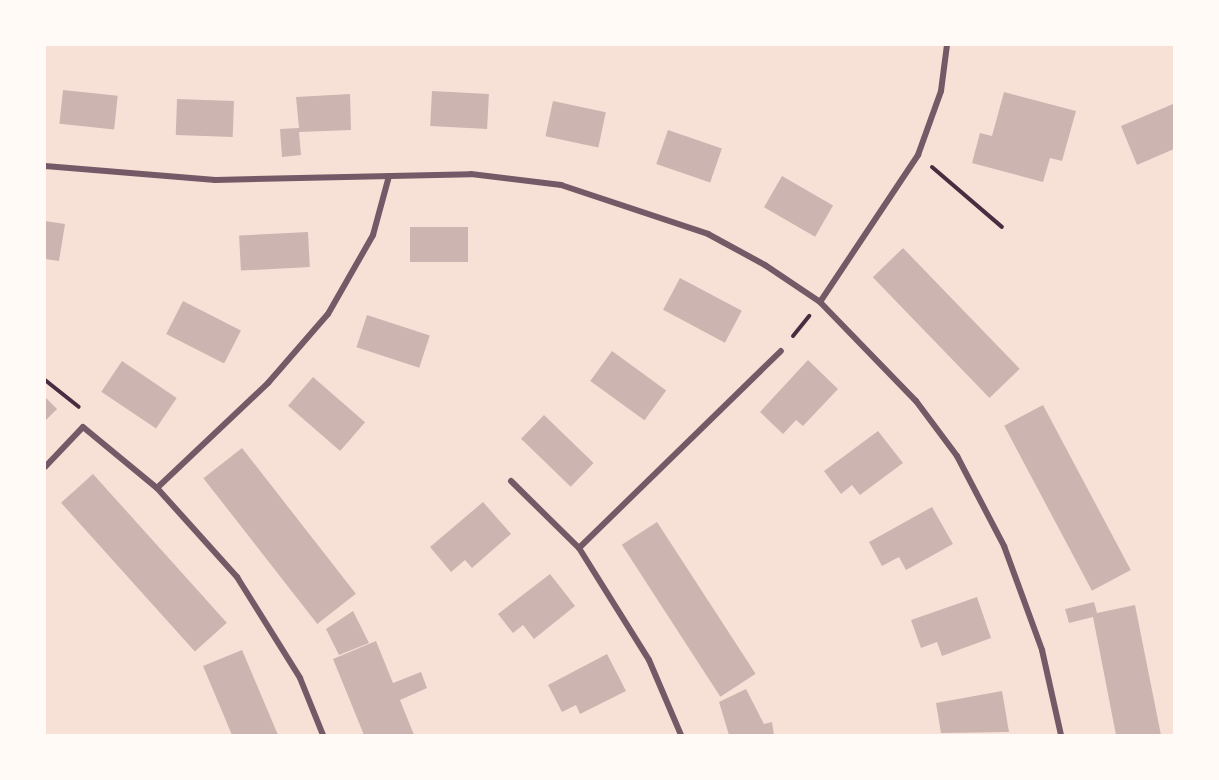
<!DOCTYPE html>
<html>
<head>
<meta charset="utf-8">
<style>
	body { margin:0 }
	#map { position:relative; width:1219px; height:780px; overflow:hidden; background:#f7e1d7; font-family:"Asap Condensed",sans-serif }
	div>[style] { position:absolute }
	.building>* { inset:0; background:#ccb4b1; transform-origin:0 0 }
	.path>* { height:4px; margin:-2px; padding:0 2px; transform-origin:2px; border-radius:2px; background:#4a2c40 }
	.minor>* { height:6px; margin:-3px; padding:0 3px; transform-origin:3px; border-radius:3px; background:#755966 }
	span { translate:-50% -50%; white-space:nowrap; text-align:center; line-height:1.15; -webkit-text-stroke:6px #fffaf5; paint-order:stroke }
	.frame { position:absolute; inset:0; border:46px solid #fffaf5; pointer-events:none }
</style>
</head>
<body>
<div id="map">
	<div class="building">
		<div style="left:63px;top:90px;width:55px;height:34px;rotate:6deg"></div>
		<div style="left:432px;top:91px;width:57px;height:35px;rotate:3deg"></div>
		<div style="clip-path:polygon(1004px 92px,1076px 111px,1062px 161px,1050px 158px,1043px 182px,972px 163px,980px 133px,992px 136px)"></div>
		<div style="clip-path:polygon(350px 94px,351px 130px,299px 132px,301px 155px,282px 157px,280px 129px,299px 128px,296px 97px)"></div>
		<div style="left:177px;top:99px;width:57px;height:36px;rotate:2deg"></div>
		<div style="left:553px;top:101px;width:54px;height:36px;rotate:12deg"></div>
		<div style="clip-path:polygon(1173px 104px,1174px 149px,1137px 165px,1121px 126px)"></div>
		<div style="left:668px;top:130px;width:57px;height:36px;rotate:19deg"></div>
		<div style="left:782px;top:176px;width:59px;height:36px;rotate:30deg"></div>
		<div style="clip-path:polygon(45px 221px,65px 224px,59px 261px,45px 259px)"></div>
		<div style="left:410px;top:227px;width:58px;height:35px"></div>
		<div style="left:308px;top:232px;width:35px;height:69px;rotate:87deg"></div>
		<div style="left:903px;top:248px;width:168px;height:42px;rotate:46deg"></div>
		<div style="left:680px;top:278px;width:70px;height:36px;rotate:28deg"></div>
		<div style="left:183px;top:301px;width:65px;height:37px;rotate:27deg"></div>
		<div style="left:367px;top:315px;width:66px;height:34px;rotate:18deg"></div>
		<div style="left:612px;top:351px;width:67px;height:37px;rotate:36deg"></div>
		<div style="clip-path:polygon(808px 360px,838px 389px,803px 426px,796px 420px,783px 434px,760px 412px)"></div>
		<div style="left:122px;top:361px;width:66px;height:37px;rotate:34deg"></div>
		<div style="left:313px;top:377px;width:69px;height:38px;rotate:41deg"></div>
		<div style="clip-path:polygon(45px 397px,57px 409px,45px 421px)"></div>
		<div style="left:1043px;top:405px;width:187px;height:44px;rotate:62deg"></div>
		<div style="left:544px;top:415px;width:69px;height:33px;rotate:44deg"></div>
		<div style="clip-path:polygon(878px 431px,903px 463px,860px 495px,852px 485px,841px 494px,824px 471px)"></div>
		<div style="left:242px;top:448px;width:185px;height:49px;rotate:52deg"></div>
		<div style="left:93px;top:474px;width:200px;height:43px;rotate:48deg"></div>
		<div style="clip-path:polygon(483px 502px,511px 534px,472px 568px,465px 560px,451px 572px,430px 547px)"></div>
		<div style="clip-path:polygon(932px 507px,953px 544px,906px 570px,899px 557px,882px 566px,869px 542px)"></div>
		<div style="left:657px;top:522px;width:181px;height:42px;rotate:57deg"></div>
		<div style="clip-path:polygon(550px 574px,575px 606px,534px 639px,523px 625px,513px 633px,498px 614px)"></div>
		<div style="clip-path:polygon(977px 597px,991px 638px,942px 656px,937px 642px,921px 648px,911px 620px)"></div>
		<div style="clip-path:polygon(1094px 602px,1097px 613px,1135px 605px,1161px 735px,1116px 735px,1093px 617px,1069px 623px,1065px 609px)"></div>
		<div style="clip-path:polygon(353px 611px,369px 643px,339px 655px,326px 629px)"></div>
		<div style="clip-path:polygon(376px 641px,393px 683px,421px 672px,427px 688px,400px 700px,414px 735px,364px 735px,333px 659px)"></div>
		<div style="clip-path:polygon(242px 650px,278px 735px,232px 735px,203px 666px)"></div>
		<div style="clip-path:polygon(607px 654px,626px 691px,580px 714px,576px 705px,562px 712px,548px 685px)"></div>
		<div style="clip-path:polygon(746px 689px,764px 724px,772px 722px,774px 735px,729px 735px,719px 702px)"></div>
		<div style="clip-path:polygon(1002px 691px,1009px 732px,941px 733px,936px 703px)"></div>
	</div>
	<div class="path">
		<div style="left:932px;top:167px;width:92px;rotate:40.6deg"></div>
		<div style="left:793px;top:336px;width:26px;rotate:-51deg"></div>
		<div style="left:45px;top:380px;width:43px;rotate:38.5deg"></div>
	</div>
	<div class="minor">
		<div style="left:45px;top:166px;width:171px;rotate:4.7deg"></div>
		<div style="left:215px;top:180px;width:256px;rotate:-1.3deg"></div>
		<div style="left:471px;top:174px;width:91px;rotate:7deg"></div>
		<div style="left:561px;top:185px;width:155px;rotate:18.4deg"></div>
		<div style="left:708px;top:234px;width:65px;rotate:28.5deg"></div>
		<div style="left:765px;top:265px;width:66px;rotate:33.9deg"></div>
		<div style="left:820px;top:302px;width:138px;rotate:45.9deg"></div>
		<div style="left:916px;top:401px;width:69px;rotate:53.3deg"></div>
		<div style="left:957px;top:456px;width:102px;rotate:62.4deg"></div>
		<div style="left:1004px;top:546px;width:111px;rotate:69.9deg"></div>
		<div style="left:1042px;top:650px;width:87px;rotate:77.4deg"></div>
		<div style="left:820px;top:302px;width:177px;rotate:-56.3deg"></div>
		<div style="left:918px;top:155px;width:68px;rotate:-70.2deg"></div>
		<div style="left:941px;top:91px;width:46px;rotate:-82.6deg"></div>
		<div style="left:45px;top:467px;width:55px;rotate:-46.5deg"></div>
		<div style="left:83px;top:427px;width:96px;rotate:39.5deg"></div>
		<div style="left:157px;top:488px;width:120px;rotate:48deg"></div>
		<div style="left:237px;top:577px;width:119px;rotate:58deg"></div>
		<div style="left:300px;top:678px;width:61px;rotate:68deg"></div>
		<div style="left:511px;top:481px;width:95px;rotate:44.6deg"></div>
		<div style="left:579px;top:548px;width:132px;rotate:58deg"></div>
		<div style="left:649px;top:660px;width:82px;rotate:66.9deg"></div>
		<div style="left:157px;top:488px;width:153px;rotate:-43.4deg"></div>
		<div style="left:268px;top:383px;width:91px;rotate:-49deg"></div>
		<div style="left:328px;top:314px;width:91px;rotate:-60.3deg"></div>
		<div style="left:373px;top:235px;width:61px;rotate:-74.8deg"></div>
		<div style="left:579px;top:548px;width:282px;rotate:-44.3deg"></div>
	</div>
	<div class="frame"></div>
</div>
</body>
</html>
